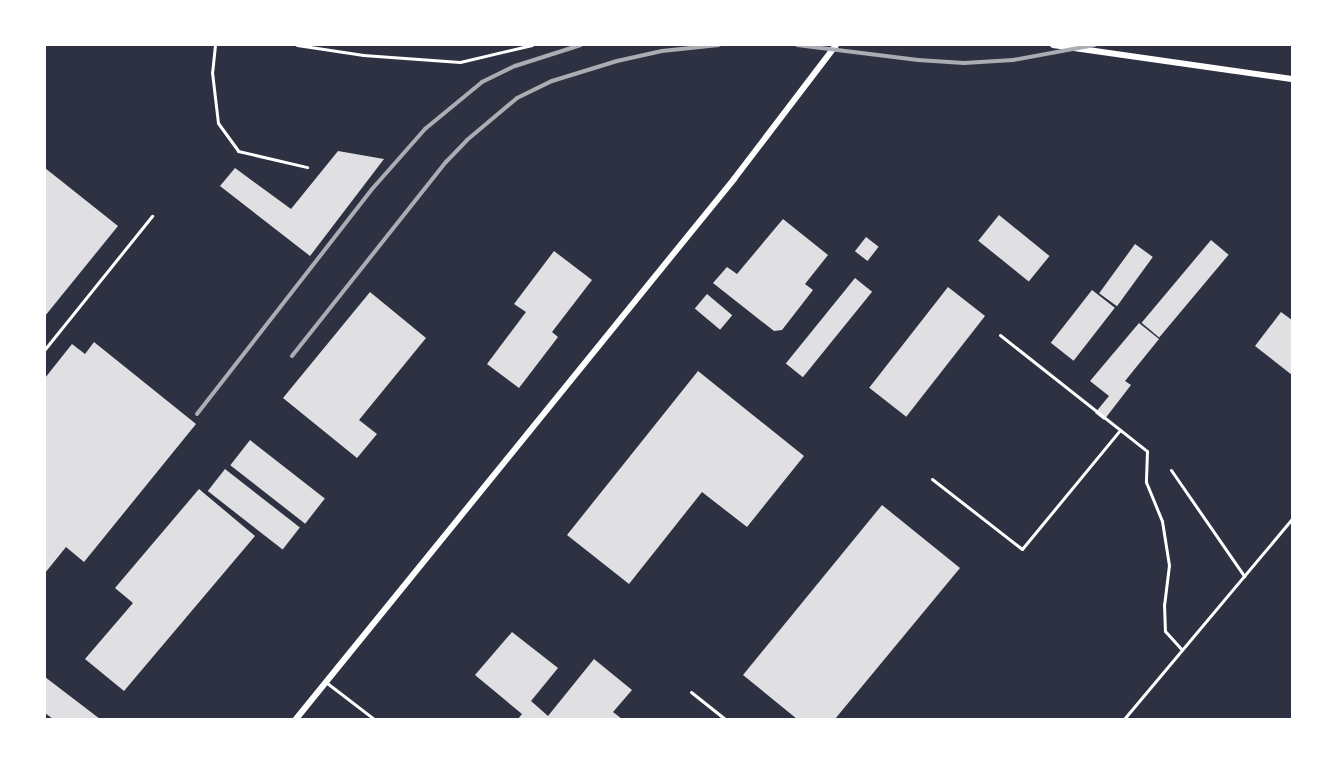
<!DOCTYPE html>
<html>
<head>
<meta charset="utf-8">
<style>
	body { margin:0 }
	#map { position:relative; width:1337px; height:764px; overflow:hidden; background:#2d3142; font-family:Lato,sans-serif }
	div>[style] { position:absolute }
	.building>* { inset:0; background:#e0e0e3; transform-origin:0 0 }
	.service>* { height:3px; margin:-1.5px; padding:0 1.5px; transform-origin:1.5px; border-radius:1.5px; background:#fff }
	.minor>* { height:6px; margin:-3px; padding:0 3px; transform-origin:3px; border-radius:3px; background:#fff }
	.rail>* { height:4px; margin:-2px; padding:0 2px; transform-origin:2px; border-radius:2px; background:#abadb3 }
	span { translate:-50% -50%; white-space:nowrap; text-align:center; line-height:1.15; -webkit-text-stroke:4.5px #fff; paint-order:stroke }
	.frame { position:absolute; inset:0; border:46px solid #fff; pointer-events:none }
</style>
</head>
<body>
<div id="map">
	<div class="building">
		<div style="clip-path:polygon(338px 151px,384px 159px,310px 256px,220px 186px,235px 168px,291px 209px)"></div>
		<div style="clip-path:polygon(45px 168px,118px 226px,45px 316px)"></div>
		<div style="left:999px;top:215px;width:65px;height:33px;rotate:39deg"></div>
		<div style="clip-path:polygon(783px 219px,828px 255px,805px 284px,813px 290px,782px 330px,774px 331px,713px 283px,727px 267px,737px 274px)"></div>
		<div style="left:866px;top:237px;width:16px;height:18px;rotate:38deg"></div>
		<div style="left:1211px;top:240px;width:23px;height:108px;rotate:40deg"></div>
		<div style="left:1135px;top:244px;width:22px;height:61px;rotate:36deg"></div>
		<div style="clip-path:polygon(554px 251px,592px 280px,552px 332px,558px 337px,519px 388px,487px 364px,526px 312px,514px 304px)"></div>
		<div style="left:855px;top:278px;width:22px;height:110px;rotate:39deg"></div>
		<div style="left:948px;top:287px;width:47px;height:128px;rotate:38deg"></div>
		<div style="left:1092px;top:290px;width:29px;height:67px;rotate:38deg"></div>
		<div style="clip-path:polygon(370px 292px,426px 338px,359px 420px,377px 434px,357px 458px,283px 398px)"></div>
		<div style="left:707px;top:294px;width:33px;height:19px;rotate:40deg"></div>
		<div style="clip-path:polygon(1281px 312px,1292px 320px,1292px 375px,1255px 346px)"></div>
		<div style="clip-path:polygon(1139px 323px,1159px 339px,1125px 381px,1131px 385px,1104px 420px,1095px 413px,1109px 396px,1090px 381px)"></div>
		<div style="clip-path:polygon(94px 342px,196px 424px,84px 562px,66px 547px,45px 573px,45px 378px,72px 344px,85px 354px)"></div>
		<div style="clip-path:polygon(698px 371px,804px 456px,747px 527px,702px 492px,629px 584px,567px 535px)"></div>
		<div style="left:250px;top:440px;width:95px;height:32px;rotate:38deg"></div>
		<div style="left:225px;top:469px;width:95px;height:28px;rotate:38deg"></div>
		<div style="clip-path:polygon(199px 489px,255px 536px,124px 691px,85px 659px,133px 603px,115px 588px)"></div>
		<div style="clip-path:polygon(882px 505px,960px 568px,835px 719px,797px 719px,743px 675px)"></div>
		<div style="clip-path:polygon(512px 632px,558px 668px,531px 701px,548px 716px,594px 659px,632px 690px,613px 712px,622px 719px,518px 719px,522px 714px,475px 675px)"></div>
		<div style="clip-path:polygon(45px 677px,100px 719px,53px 719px,45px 713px)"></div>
	</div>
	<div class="service">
		<div style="left:215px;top:45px;width:27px;rotate:96deg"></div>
		<div style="left:212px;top:72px;width:51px;rotate:83.3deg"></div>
		<div style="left:218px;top:123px;width:34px;rotate:54deg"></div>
		<div style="left:238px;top:151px;width:71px;rotate:13.1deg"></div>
		<div style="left:297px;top:45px;width:67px;rotate:8.6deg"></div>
		<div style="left:363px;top:55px;width:97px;rotate:4.1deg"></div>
		<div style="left:460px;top:62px;width:74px;rotate:-13.3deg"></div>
		<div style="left:1000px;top:335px;width:187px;rotate:38.3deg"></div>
		<div style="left:1147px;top:451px;width:31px;rotate:92deg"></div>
		<div style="left:1146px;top:482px;width:42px;rotate:67.7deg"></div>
		<div style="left:1162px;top:521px;width:45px;rotate:81deg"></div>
		<div style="left:1169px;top:565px;width:39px;rotate:97deg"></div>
		<div style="left:1164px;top:604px;width:27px;rotate:88deg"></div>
		<div style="left:1165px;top:631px;width:25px;rotate:48deg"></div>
		<div style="left:45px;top:349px;width:171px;rotate:-51.2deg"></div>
		<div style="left:1171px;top:470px;width:129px;rotate:55.4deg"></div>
		<div style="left:932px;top:479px;width:114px;rotate:37.9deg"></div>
		<div style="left:1022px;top:549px;width:154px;rotate:-50.5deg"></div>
		<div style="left:327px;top:683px;width:59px;rotate:37.5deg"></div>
		<div style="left:691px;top:692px;width:43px;rotate:38.5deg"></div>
		<div style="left:1124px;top:719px;width:261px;rotate:-50deg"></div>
	</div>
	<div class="minor">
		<div style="left:1053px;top:45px;width:241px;rotate:8.1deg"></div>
		<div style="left:296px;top:719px;width:695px;rotate:-50.95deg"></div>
		<div style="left:734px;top:179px;width:168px;rotate:-52.7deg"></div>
	</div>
	<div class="rail">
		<div style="left:797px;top:45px;width:122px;rotate:7.1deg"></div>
		<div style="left:918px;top:60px;width:46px;rotate:3.7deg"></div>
		<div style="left:964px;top:63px;width:49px;rotate:-3.5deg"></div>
		<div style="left:1013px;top:60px;width:83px;rotate:-10.4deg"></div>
		<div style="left:292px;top:356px;width:248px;rotate:-51.6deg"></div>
		<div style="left:446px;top:162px;width:30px;rotate:-46deg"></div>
		<div style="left:467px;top:140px;width:65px;rotate:-40deg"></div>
		<div style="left:517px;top:98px;width:39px;rotate:-26deg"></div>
		<div style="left:552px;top:81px;width:68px;rotate:-17.1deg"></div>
		<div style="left:617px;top:61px;width:46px;rotate:-12.5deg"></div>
		<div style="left:662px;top:51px;width:57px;rotate:-6deg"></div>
		<div style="left:197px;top:414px;width:286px;rotate:-52.1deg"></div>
		<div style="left:373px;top:188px;width:79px;rotate:-48.6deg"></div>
		<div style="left:425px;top:129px;width:74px;rotate:-39.5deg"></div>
		<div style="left:482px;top:82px;width:37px;rotate:-26deg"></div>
		<div style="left:515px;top:66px;width:69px;rotate:-17.7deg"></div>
	</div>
	<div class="frame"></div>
</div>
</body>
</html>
